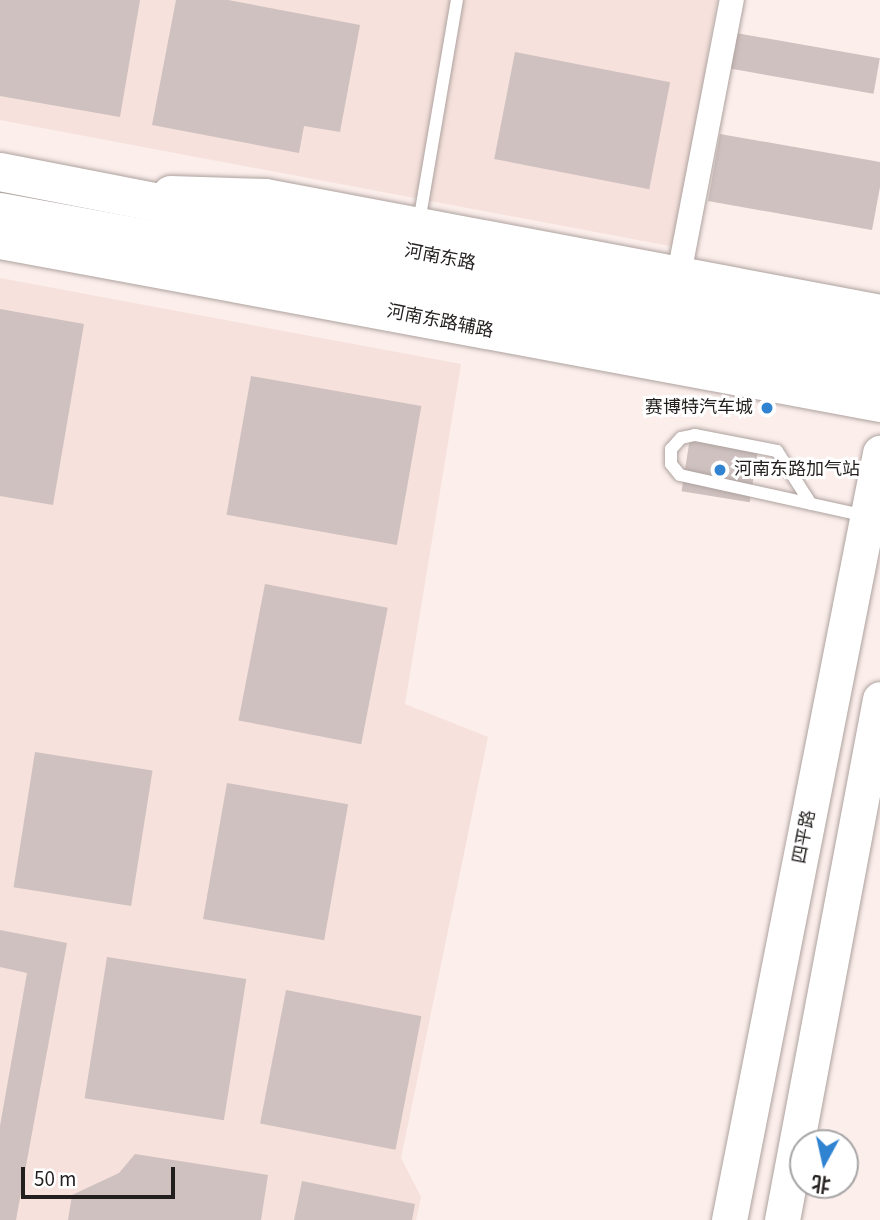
<!DOCTYPE html>
<html>
<head>
<meta charset="utf-8">
<style>
	body { margin:0 }
	#map { position:relative; width:880px; height:1220px; overflow:hidden; background:#fbeeeb; font-family:"Source Sans 3","Noto Sans SC",sans-serif }
	div>[style] { position:absolute }
	.built>* { inset:0; background:#f6e1dc }
	.building>* { inset:0; background:#cec1bf; transform-origin:0 0 }
	.roads { filter:drop-shadow(0 0 2px #aea29f) drop-shadow(0 0 2px #aea29f) }
	.lane>* { height:12px; margin:-6px; padding:0 6px; transform-origin:6px; border-radius:6px; background:#fff }
	.street>* { height:24px; margin:-12px; padding:0 12px; transform-origin:12px; border-radius:12px; background:#fff }
	.secondary>* { height:35px; margin:-17.5px; padding:0 17.5px; transform-origin:17.5px; border-radius:17.5px; background:#fff }
	.primary>* { height:38px; margin:-19px; padding:0 19px; transform-origin:19px; border-radius:19px; background:#fff }
	.dots>* { width:19px; height:19px; translate:-50% -50%; box-sizing:border-box; border:4px solid #fff; border-radius:50% }
	span { translate:-50% -50%; white-space:nowrap; text-align:center; line-height:1.15; -webkit-text-stroke:6px #fff; paint-order:stroke }
	.street-label { font-size:18px; color:#231f1e }
	.poi-label { font-size:18px; color:#231f1e }
	.right { translate:-100% -50%; text-align:right }
	.left { translate:0 -50%; text-align:left }
	.north { position:absolute; left:789px; top:1129px; width:70px; height:70px; box-sizing:border-box; background:#fff; border:2px solid #a7a5a5; border-radius:50%; rotate:188deg; font-size:19px; font-weight:700; line-height:28px; text-align:center; color:#231f1e }
	.north::after { content:''; display:block; margin:auto; width:24px; height:32px; background:#2f83d1; clip-path:polygon(50% 0,100% 100%,50% 72%,0 100%) }
	.scale { position:absolute; left:21px; top:1167px; width:154px; height:32px; box-sizing:border-box; border:4px solid #231f1e; border-top:0; padding-left:9px; font-size:21px; line-height:24px; white-space:nowrap; color:#231f1e; -webkit-text-stroke:5px #fff; paint-order:stroke }
</style>
</head>
<body>
<div id="map">
	<div class="built">
		<div style="clip-path:polygon(0 0,717px 0,675px 247px,0 120px)"></div>
		<div style="clip-path:polygon(0 278px,461px 364px,405px 704px,488px 737px,401px 1158px,421px 1197px,416px 1220px,0 1220px)"></div>
	</div>
	<div class="building">
		<div style="clip-path:polygon(0 0,140px 0,120px 117px,0 96px)"></div>
		<div style="clip-path:polygon(176px 0,228px 0,360px 25px,340px 132px,304px 126px,299px 153px,152px 125px)"></div>
		<div style="left:736px;top:33px;width:146px;height:36px;rotate:10deg"></div>
		<div style="left:515px;top:52px;width:158px;height:109px;rotate:11deg"></div>
		<div style="clip-path:polygon(720px 134px,880px 162px,880px 187px,872px 230px,708px 201px)"></div>
		<div style="clip-path:polygon(0 309px,84px 324px,53px 505px,0 496px)"></div>
		<div style="left:251px;top:376px;width:173px;height:141px;rotate:10deg"></div>
		<div style="left:690px;top:438px;width:69px;height:54px;rotate:9deg"></div>
		<div style="left:265px;top:584px;width:125px;height:139px;rotate:11deg"></div>
		<div style="left:35px;top:752px;width:119px;height:137px;rotate:9deg"></div>
		<div style="left:227px;top:783px;width:123px;height:138px;rotate:10deg"></div>
		<div style="clip-path:polygon(0 930px,67px 943px,16px 1220px,0 1220px,0 1126px,27px 973px,0 967px)"></div>
		<div style="left:107px;top:957px;width:141px;height:143px;rotate:9deg"></div>
		<div style="left:286px;top:990px;width:138px;height:136px;rotate:11deg"></div>
		<div style="clip-path:polygon(135px 1154px,268px 1175px,261px 1220px,68px 1220px,72px 1195px,119px 1173px)"></div>
		<div style="clip-path:polygon(302px 1181px,415px 1204px,412px 1220px,294px 1220px)"></div>
	</div>
	<div class="roads">
		<div class="lane">
			<div style="left:419px;top:222px;width:225px;rotate:-80.3deg"></div>
			<div style="left:811px;top:504px;width:63px;rotate:-122.7deg"></div>
			<div style="left:777px;top:451px;width:84px;rotate:-169deg"></div>
			<div style="left:695px;top:435px;width:14px;rotate:168deg"></div>
			<div style="left:681px;top:438px;width:15px;rotate:132deg"></div>
			<div style="left:671px;top:449px;width:15px;rotate:90deg"></div>
			<div style="left:671px;top:464px;width:14px;rotate:51deg"></div>
			<div style="left:680px;top:475px;width:190px;rotate:12.4deg"></div>
		</div>
		<div class="street">
			<div style="left:679px;top:274px;width:279px;rotate:-79.1deg"></div>
		</div>
		<div class="secondary">
			<div style="left:170px;top:193px;width:95px;rotate:1.8deg"></div>
			<div style="left:265px;top:196px;width:626px;rotate:10.68deg"></div>
			<div style="left:0;top:241px;width:895px;rotate:10.49deg"></div>
			<div style="left:729px;top:1220px;width:782px;rotate:-78.86deg"></div>
			<div style="left:782px;top:1220px;width:530px;rotate:-79.35deg"></div>
		</div>
		<div class="primary">
			<div style="left:0;top:172px;width:896px;rotate:11deg"></div>
			<div style="left:0;top:212px;width:895px;rotate:10.37deg"></div>
			<div style="left:679px;top:274px;width:61px;rotate:39.7deg"></div>
		</div>
	</div>
	<div class="dots">
		<div style="left:767px;top:408px;background:#2f83d1"></div>
		<div style="left:720px;top:470px;background:#2f83d1"></div>
	</div>
	<div class="street-label">
		<span style="left:440px;top:258px;rotate:11deg">河南东路</span>
		<span style="left:440px;top:322px;rotate:11deg">河南东路辅路</span>
		<span style="left:805px;top:837px;rotate:-79deg">四平路</span>
	</div>
	<div class="poi-label">
		<span class="right" style="left:753px;top:408px">赛博特汽车城</span>
		<span class="left" style="left:734px;top:470px">河南东路加气站</span>
	</div>
	<div class="north">北</div>
	<div class="scale">50 m</div>
</div>
</body>
</html>
